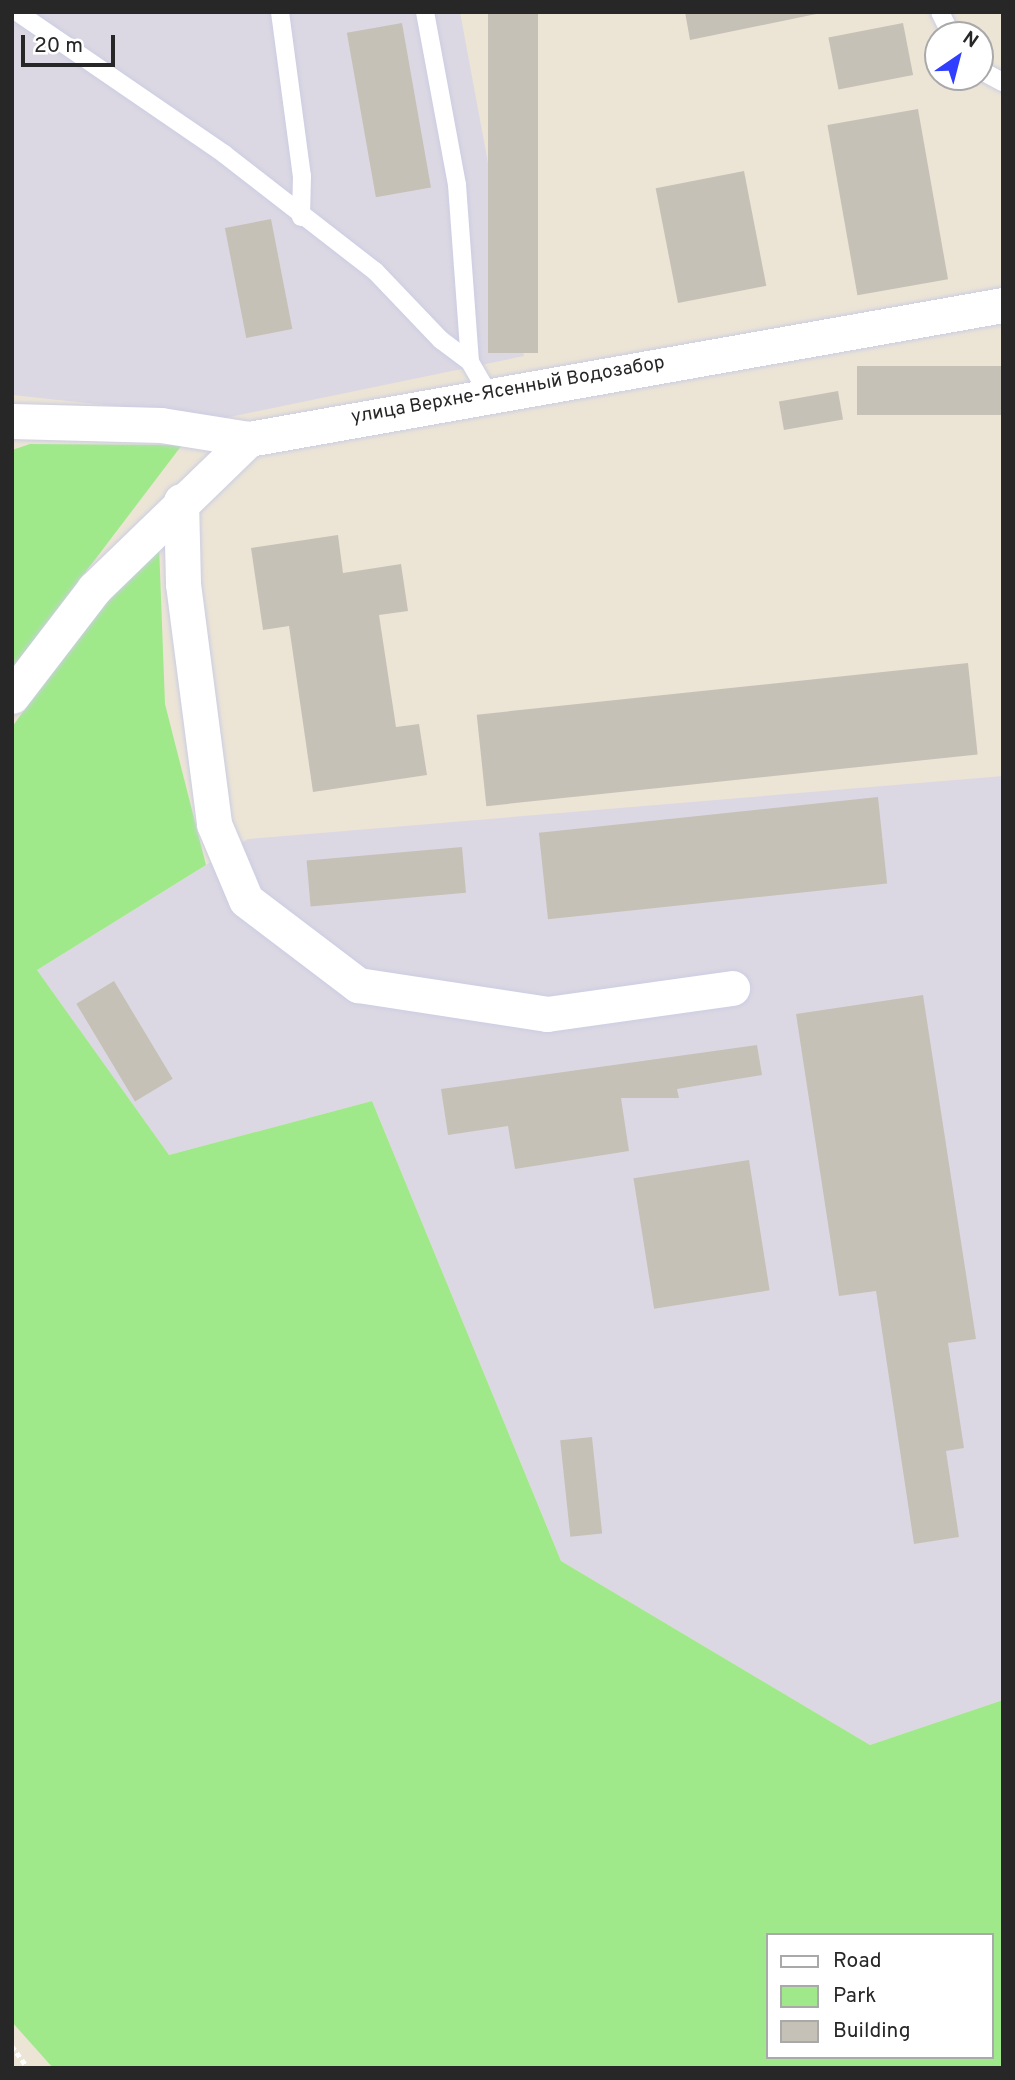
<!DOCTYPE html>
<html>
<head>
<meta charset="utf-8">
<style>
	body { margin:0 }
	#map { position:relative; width:1015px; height:2080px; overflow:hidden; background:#ece5d6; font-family:Overpass,sans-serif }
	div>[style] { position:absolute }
	.industrial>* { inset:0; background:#dcd8e3 }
	.green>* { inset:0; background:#a0e98b }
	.building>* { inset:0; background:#c6c1b6; transform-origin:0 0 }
	.path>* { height:4.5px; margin-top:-2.25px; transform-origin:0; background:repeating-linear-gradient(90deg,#fff 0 5px,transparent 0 8.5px) }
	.roads { filter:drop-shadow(0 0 2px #cbcde2) drop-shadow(0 0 2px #cbcde2) }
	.lane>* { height:18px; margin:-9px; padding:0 9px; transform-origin:9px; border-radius:9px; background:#fff }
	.street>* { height:35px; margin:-17.5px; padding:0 17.5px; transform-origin:17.5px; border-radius:17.5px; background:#fff }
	span { translate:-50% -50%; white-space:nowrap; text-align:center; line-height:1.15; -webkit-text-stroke:5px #fff; paint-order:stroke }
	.street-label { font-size:19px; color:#272727 }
	.frame { position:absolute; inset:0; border:14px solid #272727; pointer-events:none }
	.legend { position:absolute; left:766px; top:1933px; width:228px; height:126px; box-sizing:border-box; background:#fff; border:2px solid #a9a9a9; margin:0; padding:9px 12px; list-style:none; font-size:21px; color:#272727 }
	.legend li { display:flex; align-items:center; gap:14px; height:35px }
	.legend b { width:35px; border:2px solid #a9a9a9 }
	.north { position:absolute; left:924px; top:21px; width:70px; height:70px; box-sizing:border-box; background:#fff; border:2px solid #a9a9a9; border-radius:50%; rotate:35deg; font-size:19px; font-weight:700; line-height:28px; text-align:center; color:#272727 }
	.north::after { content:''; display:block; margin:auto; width:24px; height:32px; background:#303eff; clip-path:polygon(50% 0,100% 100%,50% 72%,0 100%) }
	.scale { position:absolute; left:21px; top:35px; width:94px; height:32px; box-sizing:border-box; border:4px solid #272727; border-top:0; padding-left:9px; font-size:21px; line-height:24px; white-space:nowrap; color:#272727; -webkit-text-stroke:5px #fff; paint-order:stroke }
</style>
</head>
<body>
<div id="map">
	<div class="industrial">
		<div style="clip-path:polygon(12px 12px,460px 12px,524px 356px,225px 418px,12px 395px)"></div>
		<div style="clip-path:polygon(1003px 776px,1003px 1700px,870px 1745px,561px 1561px,372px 1101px,169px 1155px,37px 970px,248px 839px)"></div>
	</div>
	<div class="green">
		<div style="clip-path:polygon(30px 444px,182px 445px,12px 669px,12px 450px)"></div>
		<div style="clip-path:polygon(evenodd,159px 545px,165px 704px,206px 865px,37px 970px,169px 1155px,372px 1101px,561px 1561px,870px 1745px,1003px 1700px,1003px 2068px,53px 2068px,12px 2022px,12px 727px,103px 601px,159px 545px,768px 1935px,992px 1935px,992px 2057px,768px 2057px,768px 1935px)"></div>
	</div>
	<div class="building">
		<div style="left:488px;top:12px;width:50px;height:341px"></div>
		<div style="clip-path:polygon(685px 12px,821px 12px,821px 13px,690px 40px)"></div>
		<div style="left:402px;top:23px;width:167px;height:56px;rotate:80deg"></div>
		<div style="left:903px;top:23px;width:53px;height:76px;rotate:79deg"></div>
		<div style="left:918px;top:109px;width:173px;height:92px;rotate:80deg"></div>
		<div style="left:744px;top:171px;width:117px;height:90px;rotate:79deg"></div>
		<div style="left:271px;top:219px;width:112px;height:47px;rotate:79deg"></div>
		<div style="left:1003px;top:366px;width:49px;height:146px;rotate:90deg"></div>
		<div style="left:838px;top:391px;width:29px;height:60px;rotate:80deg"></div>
		<div style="clip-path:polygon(338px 535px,343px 573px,401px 564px,408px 611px,379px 615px,396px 727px,419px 724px,427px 775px,313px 792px,289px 626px,263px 630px,251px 548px)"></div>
		<div style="left:968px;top:663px;width:92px;height:494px;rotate:84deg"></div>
		<div style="left:878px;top:797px;width:87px;height:341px;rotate:84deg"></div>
		<div style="left:462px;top:847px;width:46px;height:156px;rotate:85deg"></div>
		<div style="left:114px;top:981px;width:114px;height:44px;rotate:59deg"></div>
		<div style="clip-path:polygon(923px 995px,976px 1339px,948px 1343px,964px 1448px,946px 1451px,959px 1537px,914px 1544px,876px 1291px,839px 1296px,796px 1014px)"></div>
		<div style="clip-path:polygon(757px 1045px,762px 1075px,677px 1089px,679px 1098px,621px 1098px,629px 1151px,515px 1169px,508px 1126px,448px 1135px,441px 1089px)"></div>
		<div style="left:749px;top:1160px;width:132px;height:117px;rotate:81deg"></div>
		<div style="left:592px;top:1437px;width:97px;height:32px;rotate:84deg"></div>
	</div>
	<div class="path">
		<div style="left:12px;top:2046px;width:27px;rotate:54deg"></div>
	</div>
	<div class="roads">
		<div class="lane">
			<div style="left:17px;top:12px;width:251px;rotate:34.4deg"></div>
			<div style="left:224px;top:154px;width:191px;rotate:37.8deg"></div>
			<div style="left:375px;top:271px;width:95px;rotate:46.3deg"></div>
			<div style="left:441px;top:340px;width:36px;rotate:37deg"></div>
			<div style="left:470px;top:362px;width:36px;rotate:60deg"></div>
			<div style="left:280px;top:12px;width:165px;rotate:82.4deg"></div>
			<div style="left:302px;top:176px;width:41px;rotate:91.4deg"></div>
			<div style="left:425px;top:12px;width:176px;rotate:79.5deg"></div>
			<div style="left:457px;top:185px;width:177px;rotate:85.8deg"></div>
			<div style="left:940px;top:12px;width:25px;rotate:64deg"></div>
			<div style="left:980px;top:70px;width:26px;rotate:28deg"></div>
		</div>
		<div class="street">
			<div style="left:12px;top:421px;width:149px;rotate:1.5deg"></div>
			<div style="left:161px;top:425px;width:89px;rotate:9deg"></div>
			<div style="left:249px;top:439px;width:766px;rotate:-10.08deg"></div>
			<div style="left:181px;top:501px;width:83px;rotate:88.6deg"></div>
			<div style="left:183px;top:584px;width:242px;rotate:82.6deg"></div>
			<div style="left:214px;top:824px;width:82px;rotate:67.2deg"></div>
			<div style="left:246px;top:900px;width:141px;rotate:37.2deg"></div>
			<div style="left:358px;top:985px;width:191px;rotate:8.7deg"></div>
			<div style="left:547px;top:1014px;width:187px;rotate:-8deg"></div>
			<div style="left:12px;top:696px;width:135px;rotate:-52.5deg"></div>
			<div style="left:94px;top:589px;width:216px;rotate:-44.1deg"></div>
		</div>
	</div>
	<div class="street-label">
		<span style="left:508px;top:391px;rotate:-10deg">улица Верхне-Ясенный Водозабор</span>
	</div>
	<div class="frame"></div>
	<ul class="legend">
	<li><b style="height:9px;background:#fff"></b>Road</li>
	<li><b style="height:19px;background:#a0e98b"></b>Park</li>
	<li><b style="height:19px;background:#c6c1b6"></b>Building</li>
	</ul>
	<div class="north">N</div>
	<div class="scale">20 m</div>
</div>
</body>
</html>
